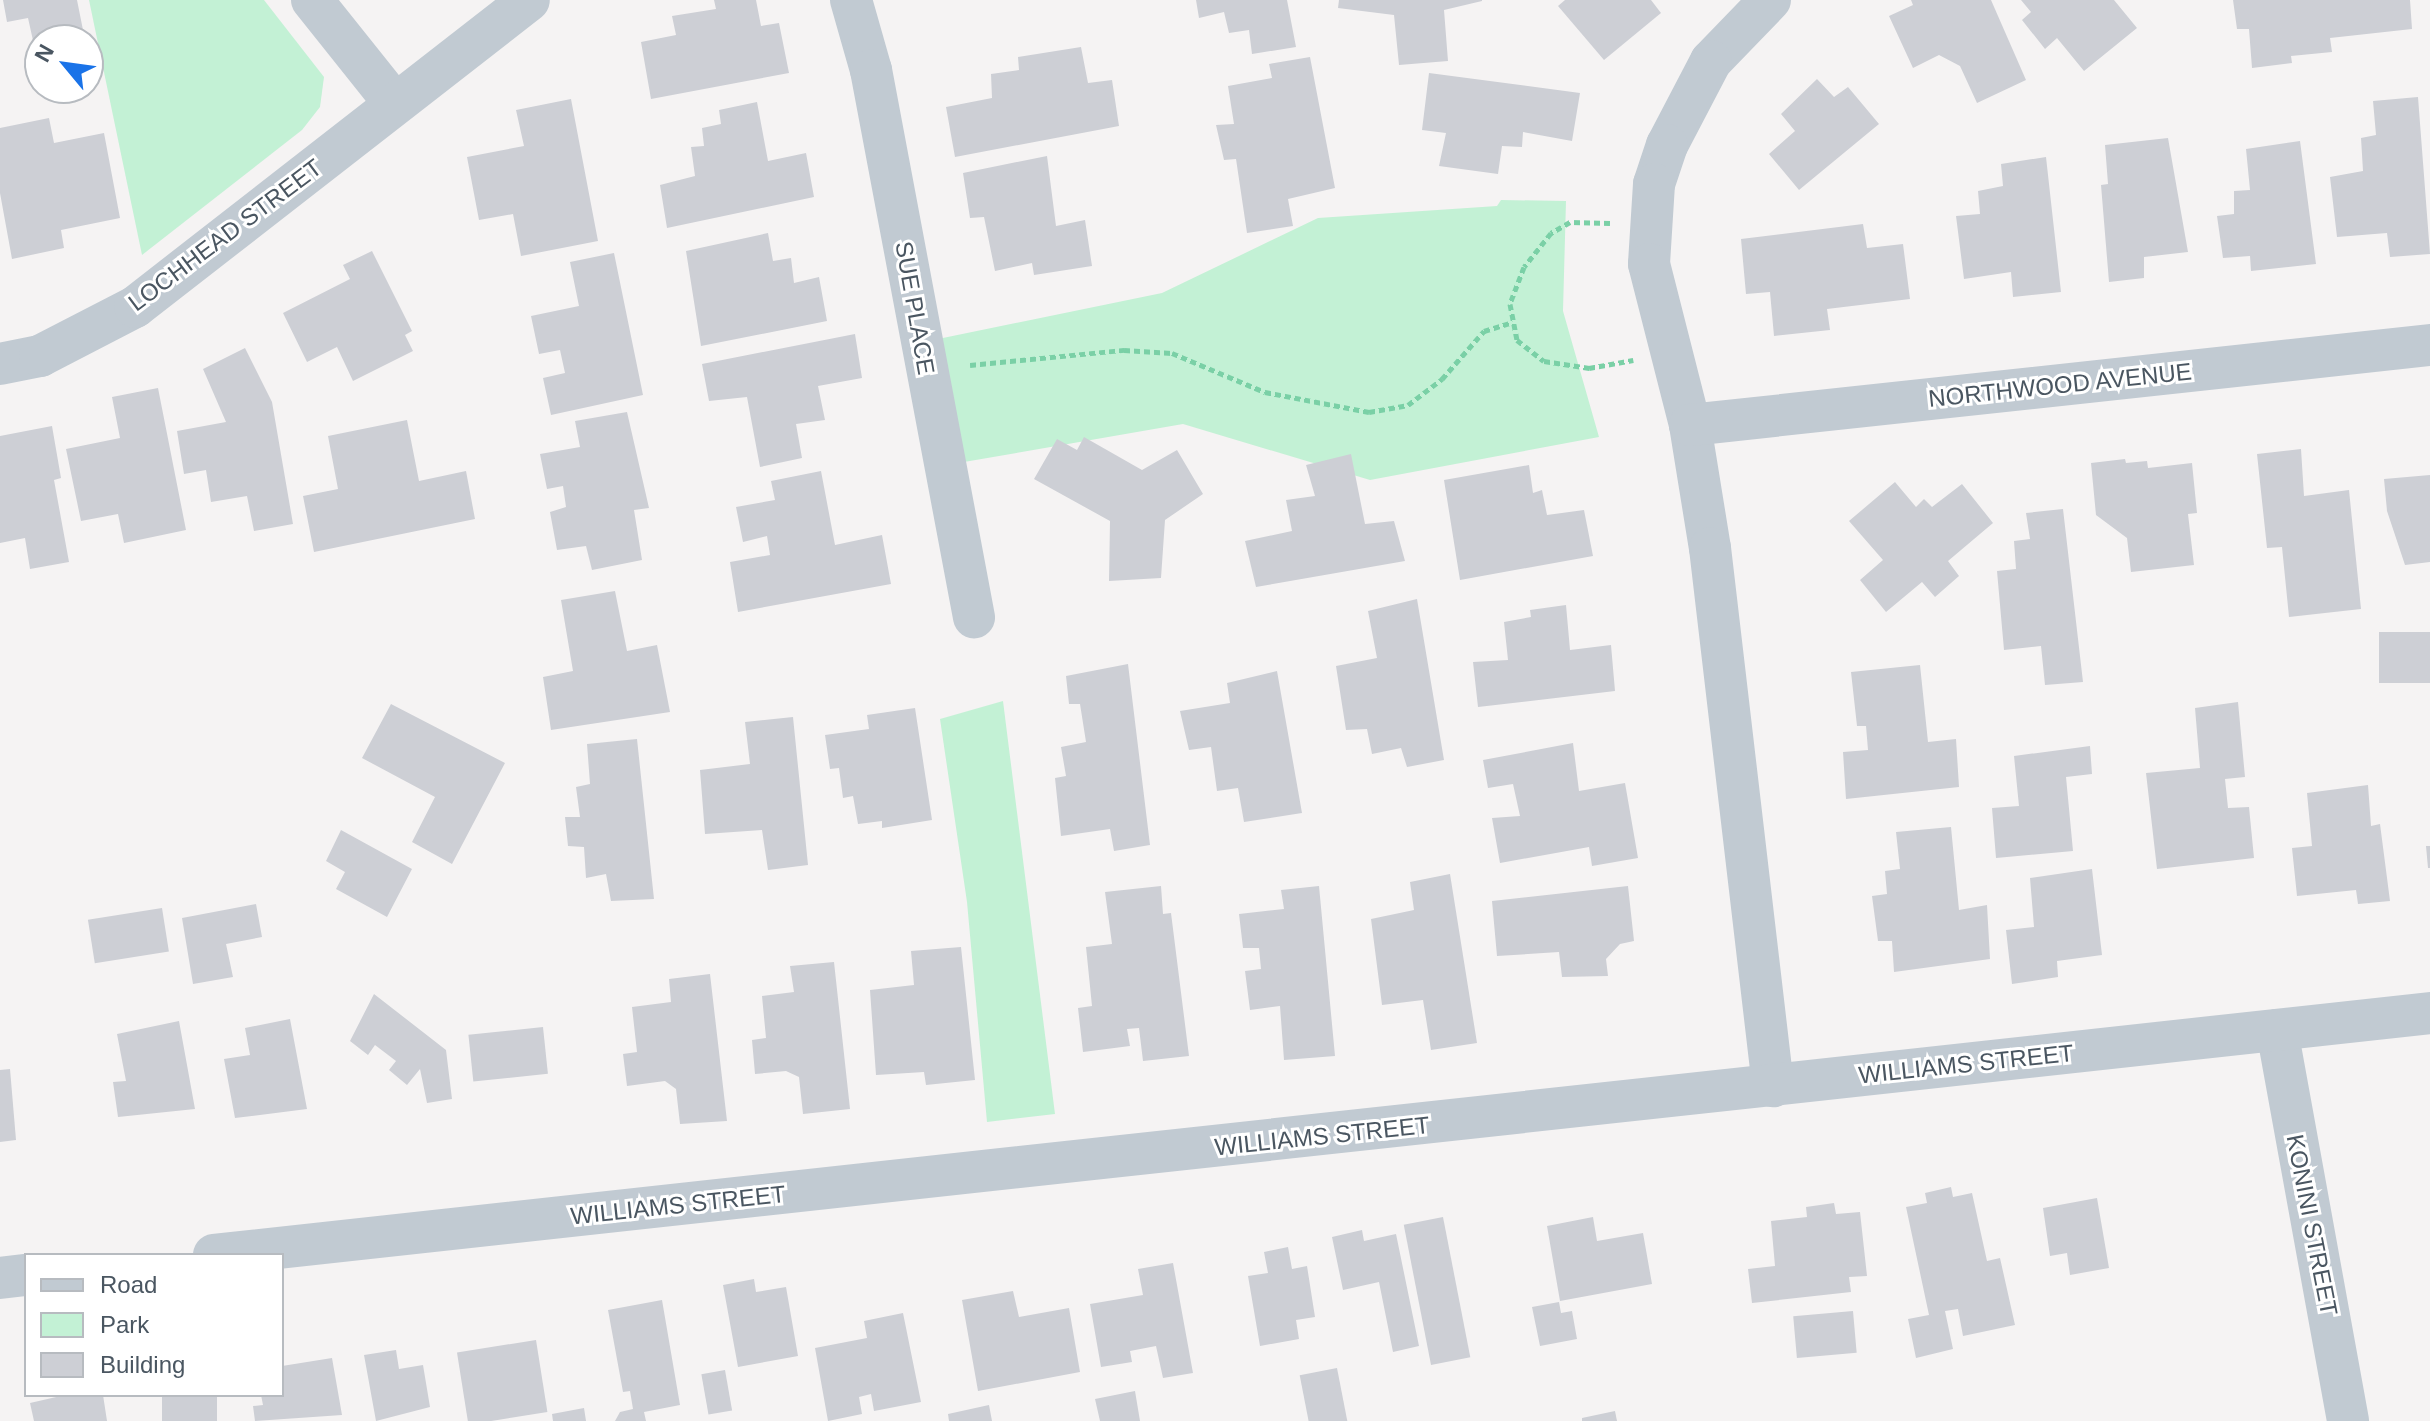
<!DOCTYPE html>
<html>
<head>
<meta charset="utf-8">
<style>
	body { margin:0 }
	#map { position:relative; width:2430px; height:1421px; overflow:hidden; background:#f5f3f3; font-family:Arial,sans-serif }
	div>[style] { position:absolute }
	.green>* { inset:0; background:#c3f1d5 }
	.building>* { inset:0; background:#cdcfd5; transform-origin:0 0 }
	.path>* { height:5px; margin-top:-2.5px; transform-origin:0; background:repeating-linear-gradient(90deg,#7ad0a6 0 6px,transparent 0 10px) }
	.minor>* { height:42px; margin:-21px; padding:0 21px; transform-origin:21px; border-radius:21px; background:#c1cad2 }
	span { translate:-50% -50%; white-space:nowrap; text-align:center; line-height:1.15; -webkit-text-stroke:6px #fff; paint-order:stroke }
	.street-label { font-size:24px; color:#4a5661 }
	.legend { position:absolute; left:24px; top:1253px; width:260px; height:144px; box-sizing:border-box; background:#fff; border:2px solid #b7bbc0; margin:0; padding:10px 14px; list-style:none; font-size:24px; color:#4a5661 }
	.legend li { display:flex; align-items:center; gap:16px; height:40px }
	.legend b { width:40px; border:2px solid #b7bbc0 }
	.north { position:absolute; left:24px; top:24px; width:80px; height:80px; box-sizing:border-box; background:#fff; border:2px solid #b7bbc0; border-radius:50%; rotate:299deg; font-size:22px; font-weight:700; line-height:32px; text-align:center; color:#4a5661 }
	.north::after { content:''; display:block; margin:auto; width:28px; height:36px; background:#1a73e8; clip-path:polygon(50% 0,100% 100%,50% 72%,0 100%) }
</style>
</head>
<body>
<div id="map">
	<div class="green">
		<div style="clip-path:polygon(89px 0,264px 0,324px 77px,320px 107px,302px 130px,142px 255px)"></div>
		<div style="clip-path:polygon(1501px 200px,1566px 201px,1563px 311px,1599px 437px,1370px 480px,1183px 424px,964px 462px,938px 339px,1162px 293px,1318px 218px,1497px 206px)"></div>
		<div style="clip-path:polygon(1003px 701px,1055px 1114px,987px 1122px,967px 902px,940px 719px)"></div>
	</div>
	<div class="building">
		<div style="clip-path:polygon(3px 0,77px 0,84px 35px,34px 45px,28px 18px,7px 22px)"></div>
		<div style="clip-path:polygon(714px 0,756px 0,761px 26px,779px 23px,789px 73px,651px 99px,641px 42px,676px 35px,672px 16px,716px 9px)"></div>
		<div style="clip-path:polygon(1196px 0,1287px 0,1296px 47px,1252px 54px,1249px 30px,1229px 33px,1224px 12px,1199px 18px)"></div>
		<div style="clip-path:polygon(1339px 0,1482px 0,1482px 1px,1444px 10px,1448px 61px,1399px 65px,1394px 15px,1338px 8px)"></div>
		<div style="clip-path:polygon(1565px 0,1651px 0,1661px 13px,1604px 60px,1558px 6px)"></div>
		<div style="clip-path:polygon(1911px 0,1991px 0,2026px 80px,1977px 103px,1960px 66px,1939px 55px,1913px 68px,1889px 16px,1913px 5px)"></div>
		<div style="clip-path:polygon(2021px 0,2114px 0,2137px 28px,2084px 71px,2057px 38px,2045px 49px,2022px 20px,2031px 12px)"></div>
		<div style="clip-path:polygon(2233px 0,2410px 0,2412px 29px,2330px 38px,2332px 52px,2291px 56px,2292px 63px,2252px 68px,2249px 29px,2237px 29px)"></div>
		<div style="clip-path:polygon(1081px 47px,1088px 83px,1112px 80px,1119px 126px,955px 157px,946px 107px,992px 98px,991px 74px,1019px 70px,1018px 57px)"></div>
		<div style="clip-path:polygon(1310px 57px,1335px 188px,1288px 199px,1293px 226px,1247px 233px,1236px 159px,1224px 160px,1216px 125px,1234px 124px,1228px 86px,1272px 78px,1269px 64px)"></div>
		<div style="clip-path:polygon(1429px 73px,1580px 93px,1572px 141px,1523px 132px,1522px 147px,1502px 146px,1498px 174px,1439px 166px,1446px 133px,1422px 130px)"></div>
		<div style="clip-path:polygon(1817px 79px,1834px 97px,1848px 87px,1879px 124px,1799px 190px,1769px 154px,1795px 131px,1781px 114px)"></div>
		<div style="clip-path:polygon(2418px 97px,2430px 254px,2390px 257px,2387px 233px,2337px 237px,2330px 177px,2363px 171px,2361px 138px,2376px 135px,2373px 101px)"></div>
		<div style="clip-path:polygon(571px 99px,598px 241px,521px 256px,513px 214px,479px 220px,467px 157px,524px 146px,516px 110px)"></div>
		<div style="clip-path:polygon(757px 102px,768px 161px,806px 153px,814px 197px,667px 228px,660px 185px,695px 176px,691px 147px,704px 146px,702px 128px,721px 124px,719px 110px)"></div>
		<div style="clip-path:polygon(49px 118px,54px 143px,104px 133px,120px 218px,61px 230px,64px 248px,12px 259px,0 193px,0 128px)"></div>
		<div style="clip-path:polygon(2168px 138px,2188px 252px,2144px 257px,2144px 278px,2109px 282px,2101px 185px,2108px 184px,2105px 145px)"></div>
		<div style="clip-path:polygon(2300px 141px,2316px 264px,2251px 271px,2250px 256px,2223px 258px,2217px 216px,2234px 214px,2234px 191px,2250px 190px,2246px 149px)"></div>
		<div style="clip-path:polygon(1047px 156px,1056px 226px,1085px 220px,1092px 266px,1034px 275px,1032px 263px,995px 271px,984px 217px,970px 218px,963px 173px)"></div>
		<div style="clip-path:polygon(2046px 157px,2061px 292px,2013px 297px,2011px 272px,1964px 279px,1956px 216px,1980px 214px,1978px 191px,2003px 186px,2001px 164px)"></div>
		<div style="clip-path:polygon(1863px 224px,1867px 248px,1903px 244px,1910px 299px,1827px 309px,1830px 330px,1774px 336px,1770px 292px,1746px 294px,1741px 239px)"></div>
		<div style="clip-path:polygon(768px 233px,773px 261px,791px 258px,794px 283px,819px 277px,827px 321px,701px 346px,686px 251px)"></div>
		<div style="clip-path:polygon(372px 251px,412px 331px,405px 335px,413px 351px,353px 381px,337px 347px,307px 362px,283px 313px,350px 279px,343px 265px)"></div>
		<div style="clip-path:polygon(614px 253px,643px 395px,551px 415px,543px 378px,565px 373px,560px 350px,539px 354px,531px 316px,579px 306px,570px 262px)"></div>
		<div style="clip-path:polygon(855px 334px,862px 378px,818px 386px,825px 420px,796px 424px,802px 458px,760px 467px,747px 397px,709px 401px,702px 364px)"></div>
		<div style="clip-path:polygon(245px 348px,272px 402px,293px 524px,254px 531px,247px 496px,211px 502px,206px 470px,184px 474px,177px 431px,226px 422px,203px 369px)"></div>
		<div style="clip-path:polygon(158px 388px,186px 530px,124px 543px,118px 514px,81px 521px,66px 449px,120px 438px,112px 397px)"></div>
		<div style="clip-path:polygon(627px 412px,649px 508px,634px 510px,642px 560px,592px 570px,586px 546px,557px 550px,550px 512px,566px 507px,563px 486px,547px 489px,540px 454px,580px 447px,575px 421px)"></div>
		<div style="clip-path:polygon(407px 420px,419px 481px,466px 471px,475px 519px,314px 552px,303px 496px,338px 489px,328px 436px)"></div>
		<div style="clip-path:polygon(52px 426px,61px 478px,54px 480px,69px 562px,30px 569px,25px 538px,0 543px,0 436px)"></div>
		<div style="clip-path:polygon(1084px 437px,1142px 470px,1177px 450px,1203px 494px,1165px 520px,1161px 578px,1109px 581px,1110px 521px,1034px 479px,1057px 439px,1077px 450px)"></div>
		<div style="clip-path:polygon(2301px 449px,2304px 496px,2349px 490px,2361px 609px,2289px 617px,2282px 547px,2267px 548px,2257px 454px)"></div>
		<div style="clip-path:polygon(1351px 454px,1365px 524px,1394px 521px,1405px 561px,1256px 587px,1245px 541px,1292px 531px,1286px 500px,1315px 496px,1306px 465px)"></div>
		<div style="clip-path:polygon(2125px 459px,2126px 463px,2147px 461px,2148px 468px,2192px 463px,2197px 513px,2188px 514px,2194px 565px,2131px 572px,2127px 538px,2096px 515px,2091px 463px)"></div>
		<div style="clip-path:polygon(1529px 465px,1533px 493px,1542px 490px,1547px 515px,1584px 510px,1593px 556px,1460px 580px,1444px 480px)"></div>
		<div style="clip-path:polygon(821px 471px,835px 545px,882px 535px,891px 584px,738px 612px,730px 562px,770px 555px,767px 536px,743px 542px,736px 507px,775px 500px,771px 481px)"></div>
		<div style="clip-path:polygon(2430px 475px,2430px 562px,2405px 565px,2387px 511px,2384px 479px)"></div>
		<div style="clip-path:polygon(1895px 482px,1916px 507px,1924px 499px,1932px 507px,1962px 484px,1993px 523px,1948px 561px,1959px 576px,1935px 597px,1922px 582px,1886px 612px,1860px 580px,1883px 560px,1849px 521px)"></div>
		<div style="clip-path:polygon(2063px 509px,2083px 682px,2045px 685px,2041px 646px,2004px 650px,1997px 571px,2016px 569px,2014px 541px,2030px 539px,2026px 513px)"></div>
		<div style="clip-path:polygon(615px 591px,627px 651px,657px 645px,670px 712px,551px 730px,543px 677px,573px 671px,561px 600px)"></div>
		<div style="clip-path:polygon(1417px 599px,1444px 760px,1407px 767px,1401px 748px,1372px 754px,1367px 729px,1346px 730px,1336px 666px,1377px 658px,1368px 611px)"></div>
		<div style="clip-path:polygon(1566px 605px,1570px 650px,1611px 645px,1615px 691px,1478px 707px,1473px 662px,1508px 660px,1504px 622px,1531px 617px,1530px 610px)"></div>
		<div style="left:2430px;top:632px;width:51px;height:51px;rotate:90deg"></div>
		<div style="clip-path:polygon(1128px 664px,1150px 845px,1114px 851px,1110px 829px,1061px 836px,1055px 778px,1066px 776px,1061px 747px,1086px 742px,1080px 704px,1069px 704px,1066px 676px)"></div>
		<div style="clip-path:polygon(1920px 665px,1928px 742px,1956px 739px,1959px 787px,1846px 799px,1843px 752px,1868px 750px,1866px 726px,1857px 726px,1851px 672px)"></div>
		<div style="clip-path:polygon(1277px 671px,1302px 813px,1244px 822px,1238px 788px,1217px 791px,1211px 747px,1189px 750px,1180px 711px,1230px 703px,1227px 683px)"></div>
		<div style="clip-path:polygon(2238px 702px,2245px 777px,2225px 779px,2228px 808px,2249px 807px,2254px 858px,2157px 869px,2146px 773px,2200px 768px,2195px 708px)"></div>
		<div style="clip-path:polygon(391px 704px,505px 763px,452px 864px,412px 842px,435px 797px,362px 758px)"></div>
		<div style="clip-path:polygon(915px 708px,932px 820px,882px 828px,882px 821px,858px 824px,853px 796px,843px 798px,839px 768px,830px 769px,825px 735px,869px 729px,867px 715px)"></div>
		<div style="clip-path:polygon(793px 717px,808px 865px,768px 870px,762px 830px,705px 834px,700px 770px,750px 764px,745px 722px)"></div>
		<div style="clip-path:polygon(637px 739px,654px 899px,611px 901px,606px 874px,586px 878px,584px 847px,568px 846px,565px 817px,580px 817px,576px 787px,590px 784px,587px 744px)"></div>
		<div style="clip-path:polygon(1573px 743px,1579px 791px,1625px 783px,1638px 858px,1592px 866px,1589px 847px,1500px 863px,1492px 818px,1520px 816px,1513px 784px,1488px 788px,1483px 760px)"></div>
		<div style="clip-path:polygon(2090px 746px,2092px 774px,2066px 777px,2073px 851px,1996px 858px,1992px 808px,2019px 806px,2014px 756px)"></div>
		<div style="clip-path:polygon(2368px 785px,2371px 826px,2380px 824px,2390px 901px,2358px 904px,2356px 890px,2297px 896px,2292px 848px,2312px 846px,2307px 793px)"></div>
		<div style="clip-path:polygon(1951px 827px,1959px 910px,1987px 905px,1990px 959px,1894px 972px,1892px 941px,1878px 941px,1872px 896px,1887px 894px,1885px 871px,1900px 869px,1896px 832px)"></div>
		<div style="clip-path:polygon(341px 830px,412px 869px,387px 917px,336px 889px,345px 872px,326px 861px)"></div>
		<div style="clip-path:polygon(2426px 846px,2430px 846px,2430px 868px,2428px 868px)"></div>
		<div style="clip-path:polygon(2092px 869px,2102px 955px,2057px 961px,2058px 977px,2012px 984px,2006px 930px,2034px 927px,2030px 878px)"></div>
		<div style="clip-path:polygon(1450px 874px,1477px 1043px,1431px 1050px,1423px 1000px,1382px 1005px,1371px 919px,1414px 910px,1410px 882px)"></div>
		<div style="clip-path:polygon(1161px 886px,1163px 914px,1171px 913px,1189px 1056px,1143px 1061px,1139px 1028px,1127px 1029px,1130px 1046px,1083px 1052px,1078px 1008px,1092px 1006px,1086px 947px,1112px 944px,1105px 892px)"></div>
		<div style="clip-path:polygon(1319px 886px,1335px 1056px,1284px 1060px,1280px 1006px,1250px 1010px,1245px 971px,1261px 969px,1259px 948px,1243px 948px,1239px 914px,1284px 909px,1281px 890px)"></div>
		<div style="clip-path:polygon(1628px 886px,1634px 941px,1620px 944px,1606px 959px,1608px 976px,1562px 977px,1559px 952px,1497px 956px,1492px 901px)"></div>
		<div style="clip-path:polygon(256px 904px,262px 937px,226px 944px,233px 977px,193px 984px,182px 918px)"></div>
		<div style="left:162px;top:908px;width:44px;height:75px;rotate:81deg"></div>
		<div style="clip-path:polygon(961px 947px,975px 1080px,926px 1085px,924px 1072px,876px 1075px,870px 990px,914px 985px,911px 951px)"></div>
		<div style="clip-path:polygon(834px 962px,850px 1109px,803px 1114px,799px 1077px,786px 1071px,755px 1074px,752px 1040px,766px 1038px,762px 996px,794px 992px,790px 966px)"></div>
		<div style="clip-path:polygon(710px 974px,727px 1121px,680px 1124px,676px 1089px,665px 1081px,627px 1086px,623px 1054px,637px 1052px,632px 1007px,671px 1002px,669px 979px)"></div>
		<div style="clip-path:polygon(374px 994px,446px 1050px,452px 1099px,427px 1103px,420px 1069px,407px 1085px,389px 1070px,396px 1061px,375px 1045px,368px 1055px,350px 1041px)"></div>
		<div style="clip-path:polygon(290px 1019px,307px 1109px,235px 1118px,224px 1059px,250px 1055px,245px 1028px)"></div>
		<div style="clip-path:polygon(179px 1021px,195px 1109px,118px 1117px,113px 1082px,126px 1081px,117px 1034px)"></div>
		<div style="left:543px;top:1027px;width:47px;height:75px;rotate:84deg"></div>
		<div style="clip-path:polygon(10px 1069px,16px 1140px,0 1142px,0 1070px)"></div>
		<div style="clip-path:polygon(1951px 1187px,1953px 1197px,1972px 1193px,1987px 1261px,2000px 1258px,2015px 1325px,1963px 1336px,1958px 1309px,1945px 1311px,1953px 1349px,1916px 1358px,1908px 1319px,1929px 1315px,1906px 1207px,1927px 1203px,1925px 1193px)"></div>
		<div style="clip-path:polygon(2097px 1198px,2109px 1268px,2070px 1275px,2067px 1253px,2050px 1256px,2043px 1208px)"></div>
		<div style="clip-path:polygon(1834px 1203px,1836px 1214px,1860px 1212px,1867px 1276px,1849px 1277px,1851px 1292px,1752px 1303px,1748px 1269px,1775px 1266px,1771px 1221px,1807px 1217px,1806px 1207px)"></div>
		<div style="left:1443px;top:1217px;width:143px;height:40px;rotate:79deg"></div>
		<div style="clip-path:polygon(1593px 1217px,1597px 1241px,1643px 1233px,1652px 1284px,1560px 1301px,1547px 1226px)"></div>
		<div style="clip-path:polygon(1362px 1230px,1364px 1241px,1396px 1234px,1419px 1346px,1393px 1352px,1379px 1282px,1343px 1290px,1332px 1237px)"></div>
		<div style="clip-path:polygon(1288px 1247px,1292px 1269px,1307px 1266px,1315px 1317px,1296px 1320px,1299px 1339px,1260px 1346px,1248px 1276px,1268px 1273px,1264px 1252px)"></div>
		<div style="clip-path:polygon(1173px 1263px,1193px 1373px,1163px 1378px,1156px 1346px,1130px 1351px,1132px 1362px,1101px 1367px,1090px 1304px,1143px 1295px,1138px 1269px)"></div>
		<div style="clip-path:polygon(754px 1279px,756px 1292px,786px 1287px,798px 1356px,738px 1367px,723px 1285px)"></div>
		<div style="clip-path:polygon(1013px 1291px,1019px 1317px,1069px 1308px,1080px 1372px,978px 1391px,962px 1300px)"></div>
		<div style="clip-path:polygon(662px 1300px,680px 1405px,644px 1412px,646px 1421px,615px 1421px,620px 1412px,633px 1409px,630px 1391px,623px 1392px,608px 1310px)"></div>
		<div style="clip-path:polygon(1559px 1302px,1561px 1313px,1572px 1311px,1577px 1339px,1540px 1346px,1532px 1307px)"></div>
		<div style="left:1853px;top:1311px;width:42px;height:60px;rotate:85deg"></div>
		<div style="clip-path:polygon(903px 1313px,921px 1402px,874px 1411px,871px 1394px,859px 1397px,862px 1414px,828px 1421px,815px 1348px,867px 1338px,864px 1321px)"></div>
		<div style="left:536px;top:1340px;width:73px;height:80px;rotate:81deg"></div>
		<div style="clip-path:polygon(396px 1350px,399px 1369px,423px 1365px,430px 1407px,376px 1421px,364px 1355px)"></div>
		<div style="clip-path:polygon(332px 1358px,342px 1415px,255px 1421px,253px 1406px,263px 1405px,261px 1395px,282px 1395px,282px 1366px)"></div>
		<div style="left:1337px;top:1368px;width:54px;height:38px;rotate:79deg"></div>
		<div style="left:725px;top:1370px;width:41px;height:24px;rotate:80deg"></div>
		<div style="clip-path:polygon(1135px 1391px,1140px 1421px,1100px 1421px,1095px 1399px)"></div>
		<div style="clip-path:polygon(65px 1395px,103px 1395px,107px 1421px,34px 1421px,30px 1403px)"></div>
		<div style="left:162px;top:1395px;width:55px;height:26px"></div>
		<div style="clip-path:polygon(989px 1405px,992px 1421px,949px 1421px,948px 1414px)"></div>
		<div style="clip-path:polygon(584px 1408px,586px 1421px,553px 1421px,552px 1414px)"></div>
		<div style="clip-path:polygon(1615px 1411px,1617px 1421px,1582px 1421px,1582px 1418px)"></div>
	</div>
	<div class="path">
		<div style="left:1610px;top:223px;width:40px;rotate:-178.6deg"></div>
		<div style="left:1570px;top:222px;width:22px;rotate:150deg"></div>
		<div style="left:1551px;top:233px;width:43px;rotate:128.5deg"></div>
		<div style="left:1524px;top:267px;width:40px;rotate:111deg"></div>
		<div style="left:1510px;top:304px;width:37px;rotate:79deg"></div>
		<div style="left:1517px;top:340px;width:34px;rotate:38deg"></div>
		<div style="left:1544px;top:361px;width:46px;rotate:8.8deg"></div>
		<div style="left:1589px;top:368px;width:45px;rotate:-10.3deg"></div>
		<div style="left:970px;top:365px;width:155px;rotate:-5.6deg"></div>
		<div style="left:1124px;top:350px;width:48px;rotate:3.6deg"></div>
		<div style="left:1172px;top:353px;width:101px;rotate:22.8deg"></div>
		<div style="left:1265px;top:392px;width:106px;rotate:10.9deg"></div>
		<div style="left:1369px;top:412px;width:40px;rotate:-10deg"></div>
		<div style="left:1408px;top:405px;width:43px;rotate:-37.4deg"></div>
		<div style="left:1442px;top:379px;width:64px;rotate:-48.8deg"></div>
		<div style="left:1484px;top:331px;width:30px;rotate:-17deg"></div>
	</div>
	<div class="minor">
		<div style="left:312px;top:0;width:133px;rotate:51.4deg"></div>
		<div style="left:851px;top:0;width:73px;rotate:74.1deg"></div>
		<div style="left:871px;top:70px;width:557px;rotate:79.34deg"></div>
		<div style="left:1770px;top:0;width:85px;rotate:134deg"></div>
		<div style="left:1711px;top:61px;width:95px;rotate:117.6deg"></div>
		<div style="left:1667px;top:145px;width:41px;rotate:108.4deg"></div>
		<div style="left:1654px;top:184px;width:80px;rotate:93.6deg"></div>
		<div style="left:1649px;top:264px;width:166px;rotate:75.7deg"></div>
		<div style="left:1690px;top:425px;width:125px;rotate:80.8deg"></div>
		<div style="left:1710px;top:548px;width:542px;rotate:83.32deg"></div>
		<div style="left:0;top:364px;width:41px;rotate:-11.3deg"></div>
		<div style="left:40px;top:356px;width:107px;rotate:-27.3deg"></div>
		<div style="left:135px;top:307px;width:499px;rotate:-37.9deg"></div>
		<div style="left:1690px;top:425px;width:744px;rotate:-6.17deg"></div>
		<div style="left:2277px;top:1030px;width:397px;rotate:79.7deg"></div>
		<div style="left:214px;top:1255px;width:2229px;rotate:-6.23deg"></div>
		<div style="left:0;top:1278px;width:26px;rotate:-7deg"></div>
	</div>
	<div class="street-label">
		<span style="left:225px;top:235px;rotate:-37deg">LOCHHEAD STREET</span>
		<span style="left:915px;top:308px;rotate:80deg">SUE PLACE</span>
		<span style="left:2060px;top:385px;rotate:-6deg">NORTHWOOD AVENUE</span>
		<span style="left:1966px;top:1064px;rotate:-6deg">WILLIAMS STREET</span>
		<span style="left:1322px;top:1136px;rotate:-6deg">WILLIAMS STREET</span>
		<span style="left:678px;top:1205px;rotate:-6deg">WILLIAMS STREET</span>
		<span style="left:2312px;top:1225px;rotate:79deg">KONINI STREET</span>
	</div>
	<ul class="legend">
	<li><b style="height:10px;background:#c1cad2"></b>Road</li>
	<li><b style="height:22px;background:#c3f1d5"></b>Park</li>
	<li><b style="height:22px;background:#cdcfd5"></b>Building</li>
	</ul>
	<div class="north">N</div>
</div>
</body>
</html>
